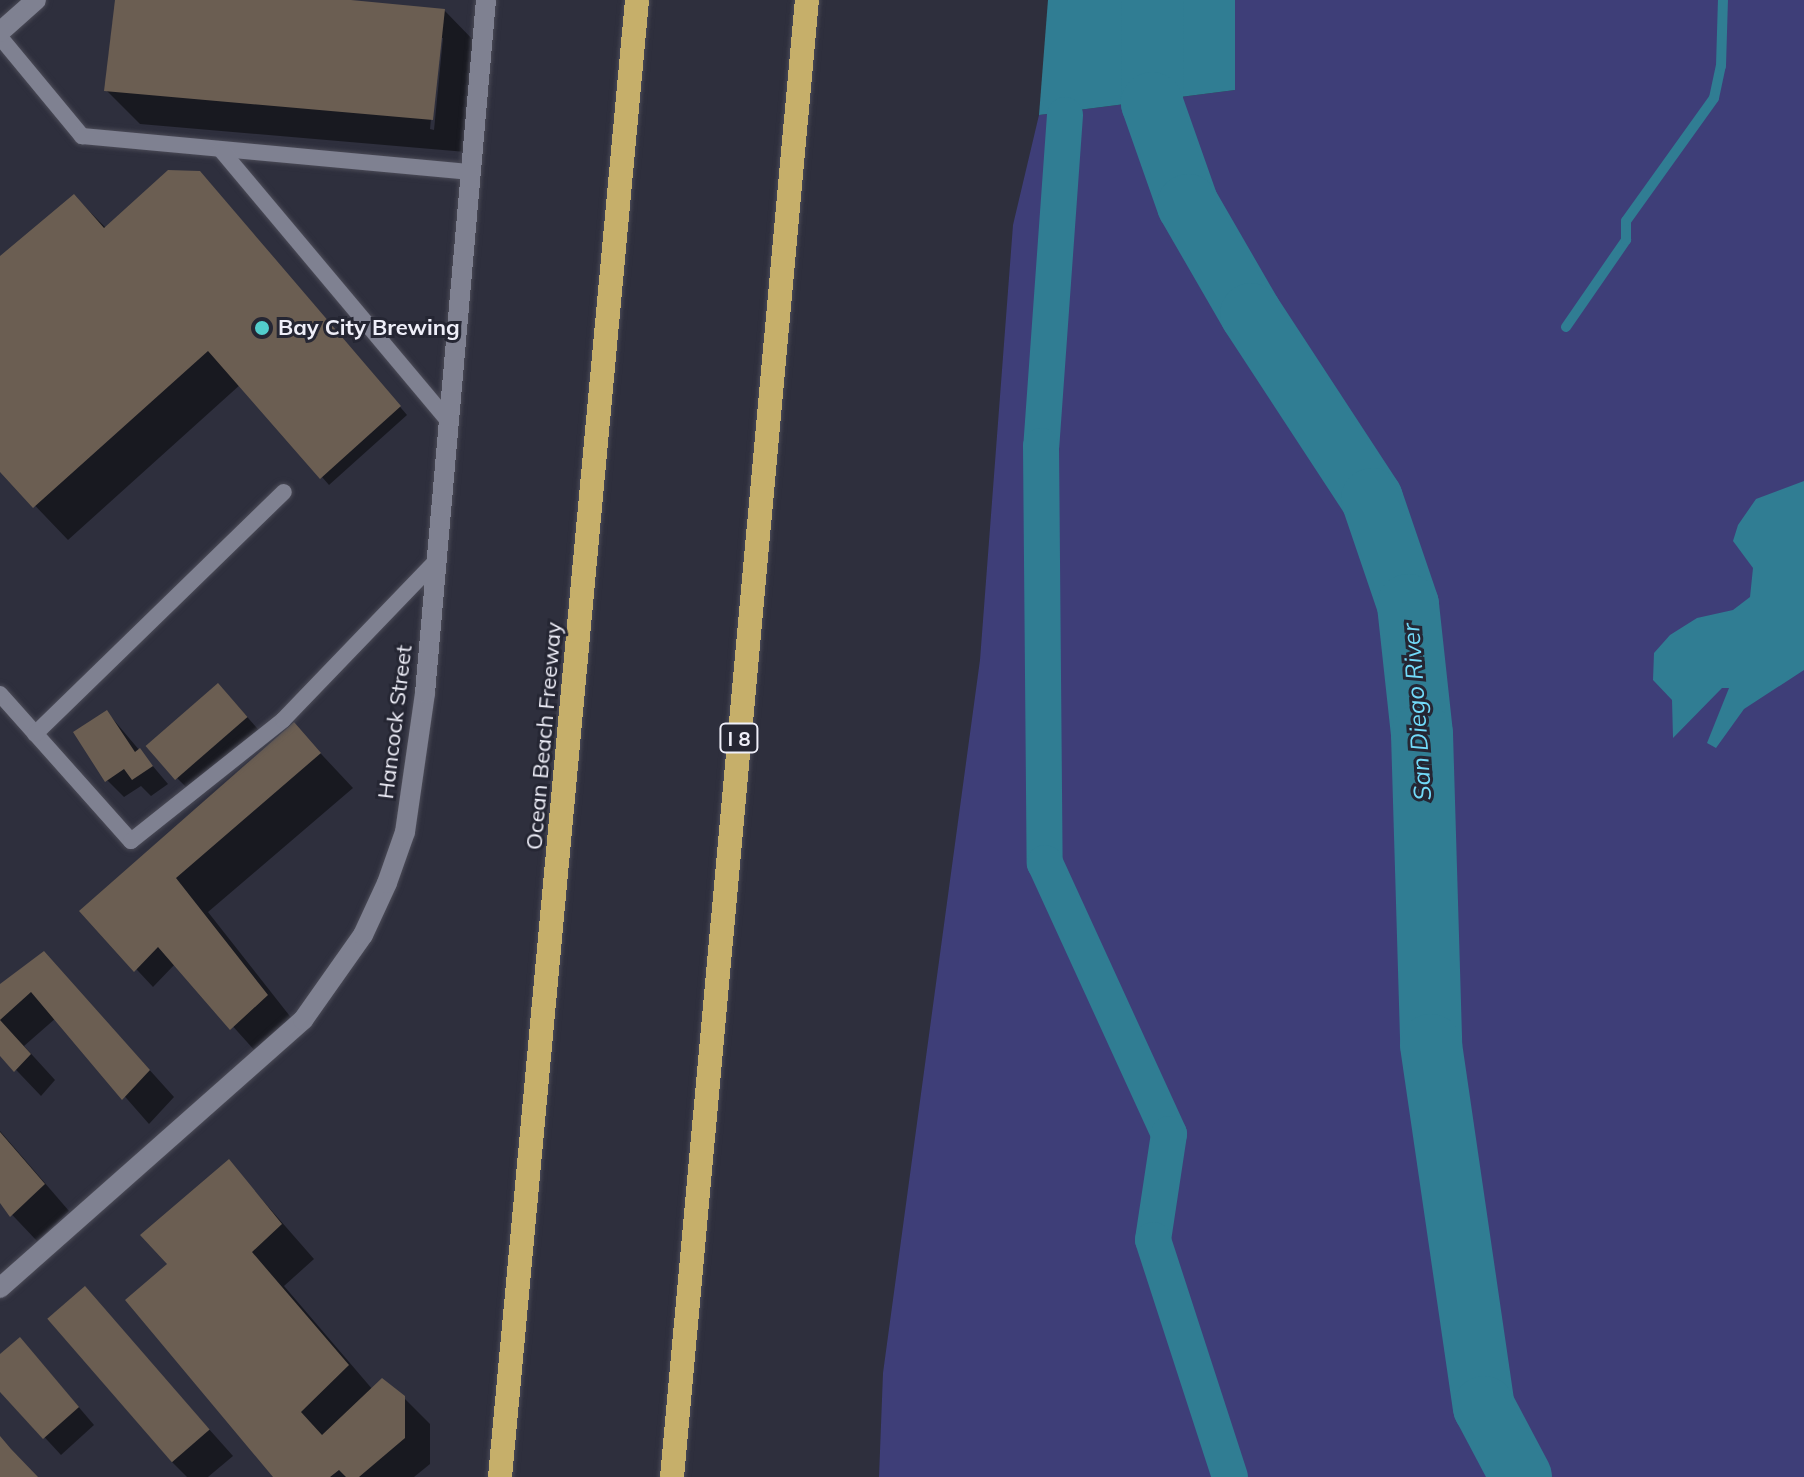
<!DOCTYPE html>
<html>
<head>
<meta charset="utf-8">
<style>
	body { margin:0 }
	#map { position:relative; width:1804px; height:1477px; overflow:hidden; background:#2e2f3d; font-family:Mulish,sans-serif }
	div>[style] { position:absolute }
	.green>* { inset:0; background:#3e3e78 }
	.water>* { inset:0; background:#307d93 }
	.shadow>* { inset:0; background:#0007 }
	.stream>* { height:10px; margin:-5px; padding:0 5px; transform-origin:5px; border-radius:5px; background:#307d93 }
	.canal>* { height:36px; margin:-18px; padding:0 18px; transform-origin:18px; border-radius:18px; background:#307d93 }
	.river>* { height:62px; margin:-31px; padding:0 31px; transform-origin:31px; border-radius:31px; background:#307d93 }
	.building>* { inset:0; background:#6b5e52; transform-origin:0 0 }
	.roads { filter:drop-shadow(0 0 2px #4b4b57) drop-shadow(0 0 2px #4b4b57) }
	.service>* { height:16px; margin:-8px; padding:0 8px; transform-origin:8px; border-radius:8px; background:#7f8191 }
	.tertiary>* { height:20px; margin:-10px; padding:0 10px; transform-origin:10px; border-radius:10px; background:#7f8191 }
	.motorway>* { height:24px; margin:-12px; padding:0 12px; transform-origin:12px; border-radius:12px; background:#c6af6a }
	.dots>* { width:22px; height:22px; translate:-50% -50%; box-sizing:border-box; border:4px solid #252633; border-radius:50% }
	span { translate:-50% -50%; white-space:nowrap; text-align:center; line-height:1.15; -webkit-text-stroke:6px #252633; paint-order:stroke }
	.shield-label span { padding:2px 6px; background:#252633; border:2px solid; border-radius:6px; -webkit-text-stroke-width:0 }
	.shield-label { font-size:20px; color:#efeff9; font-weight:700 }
	.poi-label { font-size:22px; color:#efeff9; font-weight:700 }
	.left { translate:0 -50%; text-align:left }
	.street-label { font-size:22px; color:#efeff9 }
	.water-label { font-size:24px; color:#72daf9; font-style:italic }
</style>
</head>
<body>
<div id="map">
	<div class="green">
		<div style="clip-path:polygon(1235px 0,1804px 0,1804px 1477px,879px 1477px,883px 1373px,980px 660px,1013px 225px,1039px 115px,1235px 90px)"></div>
	</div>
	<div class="water">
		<div style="clip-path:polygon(1048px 0,1235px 0,1235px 90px,1039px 115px)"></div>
		<div style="clip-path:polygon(1804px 481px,1804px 670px,1744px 709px,1716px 748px,1707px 743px,1729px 688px,1722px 688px,1673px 738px,1672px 700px,1653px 680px,1654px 653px,1670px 635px,1697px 618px,1733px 610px,1750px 597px,1753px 568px,1733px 541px,1738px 525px,1756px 499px)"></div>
	</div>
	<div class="shadow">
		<div style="clip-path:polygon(evenodd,117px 0,328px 0,444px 10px,477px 44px,466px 152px,140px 124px,106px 90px,117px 0,439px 38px,443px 38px,434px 130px,430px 129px,439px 38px)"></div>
		<div style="clip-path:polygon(208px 181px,407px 415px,329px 485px,241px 384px,68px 540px,0 469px,0 258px,74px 196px,106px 228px)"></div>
		<div style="clip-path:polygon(235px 703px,263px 735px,194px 795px,177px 778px)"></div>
		<div style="clip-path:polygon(107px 712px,168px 784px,151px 796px,141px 786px,124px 797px,107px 780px)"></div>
		<div style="clip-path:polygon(294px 725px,353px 788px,208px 912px,300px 1029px,265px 1062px,176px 963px,153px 987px,82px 911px)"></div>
		<div style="clip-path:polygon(44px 953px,174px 1097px,149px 1124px,56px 1018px,24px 1046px,55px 1080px,41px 1096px,0 1053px,0 987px)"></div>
		<div style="clip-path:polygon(0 1131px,69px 1211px,37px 1241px,0 1202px)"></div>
		<div style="clip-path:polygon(229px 1162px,314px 1259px,284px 1286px,373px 1390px,404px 1398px,430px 1424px,430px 1464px,414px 1477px,276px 1477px,170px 1265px)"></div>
		<div style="clip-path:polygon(84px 1289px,233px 1456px,208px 1477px,187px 1477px,171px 1461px)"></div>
		<div style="clip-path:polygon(0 1357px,36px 1357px,94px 1425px,61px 1455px,0 1389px)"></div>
	</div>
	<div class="stream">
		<div style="left:1566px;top:327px;width:106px;rotate:-55.4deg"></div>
		<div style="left:1626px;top:240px;width:19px;rotate:-90deg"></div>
		<div style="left:1626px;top:221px;width:151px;rotate:-54.4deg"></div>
		<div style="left:1714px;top:98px;width:33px;rotate:-78deg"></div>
		<div style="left:1721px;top:66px;width:66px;rotate:-88.3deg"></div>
	</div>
	<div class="canal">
		<div style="left:1065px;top:115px;width:332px;rotate:94.1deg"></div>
		<div style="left:1041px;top:446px;width:417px;rotate:89.5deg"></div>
		<div style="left:1045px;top:863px;width:298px;rotate:65.4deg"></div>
		<div style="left:1169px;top:1134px;width:107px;rotate:98.6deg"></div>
		<div style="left:1153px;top:1240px;width:249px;rotate:72deg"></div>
	</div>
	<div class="river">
		<div style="left:1153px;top:0;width:103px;rotate:90.6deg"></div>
		<div style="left:1152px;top:103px;width:108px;rotate:70.6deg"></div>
		<div style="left:1188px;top:205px;width:126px;rotate:60deg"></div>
		<div style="left:1251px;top:314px;width:221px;rotate:56.8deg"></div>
		<div style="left:1372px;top:499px;width:112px;rotate:71.2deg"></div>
		<div style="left:1408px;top:605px;width:130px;rotate:83.8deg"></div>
		<div style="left:1422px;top:734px;width:311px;rotate:88.3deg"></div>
		<div style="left:1431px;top:1045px;width:366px;rotate:81.7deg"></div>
		<div style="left:1484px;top:1407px;width:79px;rotate:62.1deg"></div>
	</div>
	<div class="building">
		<div style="clip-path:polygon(115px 0,351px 0,445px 9px,433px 120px,104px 91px)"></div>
		<div style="clip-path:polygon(168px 170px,200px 171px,401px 406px,320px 479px,208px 351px,33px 508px,0 472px,0 256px,74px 194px,104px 228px)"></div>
		<div style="left:218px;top:683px;width:45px;height:96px;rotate:49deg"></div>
		<div style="clip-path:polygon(107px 710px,135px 752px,140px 748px,153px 766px,132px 780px,124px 769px,105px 782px,73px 732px)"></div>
		<div style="clip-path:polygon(294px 722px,321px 753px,176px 878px,268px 995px,230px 1030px,158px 947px,134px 972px,79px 911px)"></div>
		<div style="clip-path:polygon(44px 951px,150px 1070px,122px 1100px,31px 992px,0 1020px,31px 1054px,14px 1072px,0 1056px,0 984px)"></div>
		<div style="clip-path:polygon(0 1132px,45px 1184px,10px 1217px,0 1203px)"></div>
		<div style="clip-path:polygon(229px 1159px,282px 1224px,252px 1252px,349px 1365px,301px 1412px,322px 1435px,382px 1378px,405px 1396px,405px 1438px,359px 1477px,346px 1477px,339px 1470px,330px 1477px,273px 1477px,125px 1300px,167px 1264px,140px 1235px)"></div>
		<div style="left:85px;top:1286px;width:190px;height:50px;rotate:49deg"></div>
		<div style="clip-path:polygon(20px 1337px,79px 1407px,43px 1439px,0 1392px,0 1354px)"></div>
		<div style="clip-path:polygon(0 1436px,11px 1449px,38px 1477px,0 1477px)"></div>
	</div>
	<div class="roads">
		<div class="service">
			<div style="left:0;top:37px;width:129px;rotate:50.4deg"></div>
			<div style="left:82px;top:136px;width:391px;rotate:5.3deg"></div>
			<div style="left:221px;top:150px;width:354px;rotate:50deg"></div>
			<div style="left:0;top:694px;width:197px;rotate:48.3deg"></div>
			<div style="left:131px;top:841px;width:194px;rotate:-38.5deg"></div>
			<div style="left:283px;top:720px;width:222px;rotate:-46.1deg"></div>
			<div style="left:35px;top:734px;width:347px;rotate:-44.2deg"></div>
		</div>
		<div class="tertiary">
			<div style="left:0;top:32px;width:48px;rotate:-41.6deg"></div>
			<div style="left:0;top:1288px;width:405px;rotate:-41.5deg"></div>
			<div style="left:303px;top:1020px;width:104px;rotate:-54.8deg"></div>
			<div style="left:363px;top:935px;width:57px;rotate:-65.2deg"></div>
			<div style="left:387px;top:883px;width:54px;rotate:-70.6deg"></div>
			<div style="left:405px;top:832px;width:140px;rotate:-81.8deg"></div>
			<div style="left:425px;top:693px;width:696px;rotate:-84.97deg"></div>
		</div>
		<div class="motorway">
			<div style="left:500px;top:1477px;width:1483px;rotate:-84.7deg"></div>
			<div style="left:672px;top:1477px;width:1483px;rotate:-84.78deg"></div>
		</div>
	</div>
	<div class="dots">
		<div style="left:262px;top:328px;background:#52cdcc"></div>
	</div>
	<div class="shield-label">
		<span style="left:739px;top:738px">I 8</span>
	</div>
	<div class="poi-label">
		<span class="left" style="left:278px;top:328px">Bay City Brewing</span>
	</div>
	<div class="street-label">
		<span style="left:395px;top:722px;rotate:-83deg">Hancock Street</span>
		<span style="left:544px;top:736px;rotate:-85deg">Ocean Beach Freeway</span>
	</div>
	<div class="water-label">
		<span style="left:1417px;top:712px;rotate:-94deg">San Diego River</span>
	</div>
</div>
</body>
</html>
